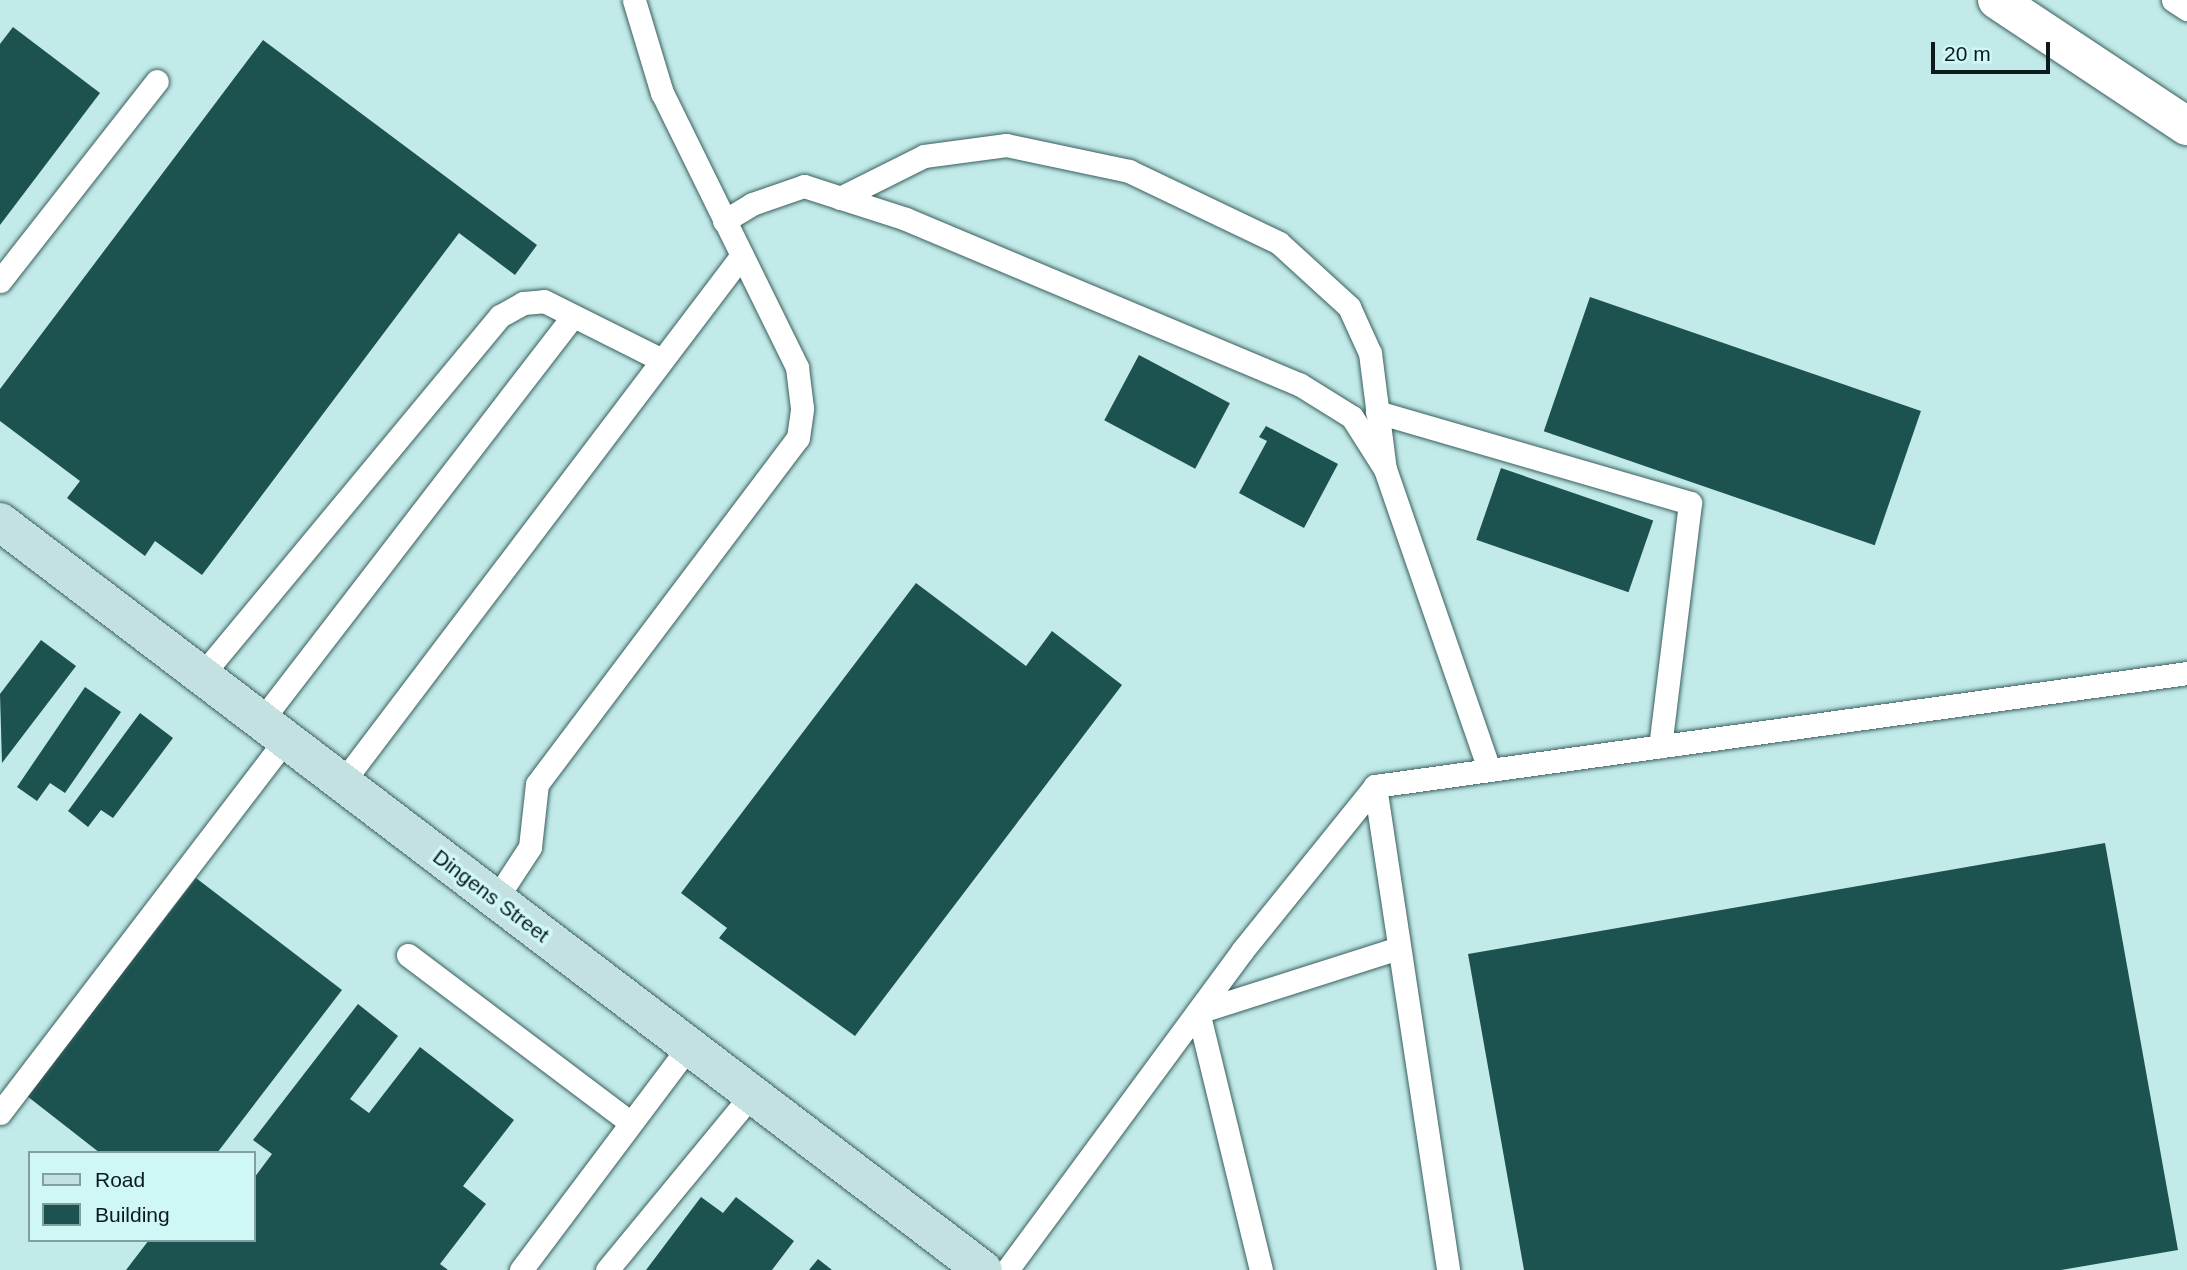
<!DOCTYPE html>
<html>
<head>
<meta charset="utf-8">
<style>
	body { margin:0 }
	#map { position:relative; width:2187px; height:1270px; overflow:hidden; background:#c1eae8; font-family:Arial,sans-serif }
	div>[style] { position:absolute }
	.building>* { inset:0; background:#1c5250; transform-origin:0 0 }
	.roads { filter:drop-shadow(0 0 2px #3a5f5e) drop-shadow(0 0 2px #3a5f5e) }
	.lane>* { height:23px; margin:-11.5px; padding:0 11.5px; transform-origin:11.5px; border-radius:11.5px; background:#fff }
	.street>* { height:38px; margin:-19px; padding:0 19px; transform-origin:19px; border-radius:19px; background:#fff }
	.secondary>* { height:38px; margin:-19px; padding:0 19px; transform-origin:19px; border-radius:19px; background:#c2e1e0 }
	span { translate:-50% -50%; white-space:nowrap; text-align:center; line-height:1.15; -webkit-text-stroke:7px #cef7f5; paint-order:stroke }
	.street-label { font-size:21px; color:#0b1a1a }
	.legend { position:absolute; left:28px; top:1151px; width:228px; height:91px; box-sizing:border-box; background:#cef7f5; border:2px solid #809f9d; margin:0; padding:9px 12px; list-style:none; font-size:21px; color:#0b1a1a }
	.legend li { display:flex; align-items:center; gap:14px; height:35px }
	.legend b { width:35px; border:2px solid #809f9d }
	.scale { position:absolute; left:1931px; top:42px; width:119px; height:32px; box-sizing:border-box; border:4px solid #0b1a1a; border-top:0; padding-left:9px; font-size:21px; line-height:24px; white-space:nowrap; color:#0b1a1a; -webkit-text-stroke:5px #cef7f5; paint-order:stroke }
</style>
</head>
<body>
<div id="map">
	<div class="building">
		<div style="clip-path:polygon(13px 27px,100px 93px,0 225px,0 44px)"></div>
		<div style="clip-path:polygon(263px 40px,537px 245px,515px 275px,459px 233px,202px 575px,155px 541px,145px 556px,67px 498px,80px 481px,0 421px,0 389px)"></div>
		<div style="left:1590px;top:297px;width:350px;height:142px;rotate:19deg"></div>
		<div style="left:1139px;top:355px;width:103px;height:74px;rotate:28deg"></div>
		<div style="clip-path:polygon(1266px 426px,1338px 464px,1304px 528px,1239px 493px,1267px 441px,1259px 437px)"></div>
		<div style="left:1501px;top:468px;width:161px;height:76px;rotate:19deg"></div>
		<div style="clip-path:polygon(916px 583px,1026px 666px,1052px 631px,1122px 685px,855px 1036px,719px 938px,727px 928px,681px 893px)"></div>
		<div style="clip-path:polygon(41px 640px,76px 666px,2px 763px,0 694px)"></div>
		<div style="clip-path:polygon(85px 687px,121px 712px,65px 793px,50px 783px,37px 801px,17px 787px)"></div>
		<div style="clip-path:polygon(140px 713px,173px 738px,113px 818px,101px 810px,88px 827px,68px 811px)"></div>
		<div style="clip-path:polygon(2105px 843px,2178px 1250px,2061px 1270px,1524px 1270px,1468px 954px)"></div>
		<div style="clip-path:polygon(196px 878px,342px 990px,217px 1153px,100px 1153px,27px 1096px)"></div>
		<div style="clip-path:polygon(358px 1004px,398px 1036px,350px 1099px,369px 1113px,420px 1047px,514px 1120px,463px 1186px,486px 1204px,440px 1264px,448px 1270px,126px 1270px,149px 1240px,254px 1240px,254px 1178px,272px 1154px,253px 1140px)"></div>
		<div style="clip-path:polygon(701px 1197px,723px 1213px,736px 1197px,794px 1241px,772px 1270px,646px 1270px)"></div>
		<div style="clip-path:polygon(818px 1259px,832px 1270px,809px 1270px)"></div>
	</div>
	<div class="roads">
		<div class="lane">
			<div style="left:2173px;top:0;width:17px;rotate:33deg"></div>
			<div style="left:840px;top:198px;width:94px;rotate:-26.6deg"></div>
			<div style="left:924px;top:156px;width:83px;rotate:-7.6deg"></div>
			<div style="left:1006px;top:145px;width:126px;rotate:11.9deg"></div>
			<div style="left:1129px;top:171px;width:166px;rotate:25.6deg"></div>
			<div style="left:1279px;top:243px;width:95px;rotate:42.4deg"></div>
			<div style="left:1349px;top:307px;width:51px;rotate:65.5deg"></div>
			<div style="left:1370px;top:353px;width:111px;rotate:82.7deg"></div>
			<div style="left:724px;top:221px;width:33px;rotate:-31deg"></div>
			<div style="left:752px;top:204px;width:55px;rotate:-19.1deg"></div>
			<div style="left:804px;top:186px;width:107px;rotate:17.9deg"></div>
			<div style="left:906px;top:219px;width:426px;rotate:22.8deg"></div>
			<div style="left:1299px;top:384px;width:62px;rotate:31.9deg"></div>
			<div style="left:1352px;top:417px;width:62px;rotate:57.6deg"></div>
			<div style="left:1385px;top:469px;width:318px;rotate:70.9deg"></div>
			<div style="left:0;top:281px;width:254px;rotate:-51.9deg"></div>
			<div style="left:1377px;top:412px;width:326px;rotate:16.2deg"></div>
			<div style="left:1690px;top:503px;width:245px;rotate:97deg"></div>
			<div style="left:201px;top:676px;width:468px;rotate:-50.3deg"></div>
			<div style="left:500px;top:316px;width:26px;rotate:-29deg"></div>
			<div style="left:523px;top:303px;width:21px;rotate:-5deg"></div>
			<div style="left:544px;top:301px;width:132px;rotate:26.6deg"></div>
			<div style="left:261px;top:721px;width:511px;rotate:-52.39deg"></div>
			<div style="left:342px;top:783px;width:662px;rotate:-52.85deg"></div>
			<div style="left:1375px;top:786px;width:489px;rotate:81.4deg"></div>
			<div style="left:496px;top:899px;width:62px;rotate:-56.8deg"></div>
			<div style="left:530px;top:847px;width:63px;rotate:-83.7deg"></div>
			<div style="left:537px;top:784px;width:433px;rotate:-53deg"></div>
			<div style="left:798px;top:438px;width:30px;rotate:-82deg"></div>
			<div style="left:802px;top:408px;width:41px;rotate:-97deg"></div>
			<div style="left:797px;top:367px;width:305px;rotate:-116.2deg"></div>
			<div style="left:662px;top:93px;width:97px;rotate:-106.8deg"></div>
			<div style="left:408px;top:955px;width:279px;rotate:37deg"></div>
			<div style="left:0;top:1113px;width:471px;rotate:-52.6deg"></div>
			<div style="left:521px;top:1270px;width:280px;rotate:-53.1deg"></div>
			<div style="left:607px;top:1270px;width:228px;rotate:-50.5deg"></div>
			<div style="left:1007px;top:1270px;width:396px;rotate:-53.6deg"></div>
			<div style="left:1242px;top:951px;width:212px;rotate:-51.1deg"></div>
			<div style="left:1375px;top:786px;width:820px;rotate:-7.92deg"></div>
			<div style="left:1261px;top:1270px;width:266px;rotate:-103.7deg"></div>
			<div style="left:1198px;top:1012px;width:211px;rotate:-17.7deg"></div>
		</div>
		<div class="street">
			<div style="left:1997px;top:0;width:228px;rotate:33.6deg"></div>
		</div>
		<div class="secondary">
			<div style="left:0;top:522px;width:1235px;rotate:37.27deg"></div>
		</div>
	</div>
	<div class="street-label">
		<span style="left:491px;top:896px;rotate:37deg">Dingens Street</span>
	</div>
	<ul class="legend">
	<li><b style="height:9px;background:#c2e1e0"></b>Road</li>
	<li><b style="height:19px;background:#1c5250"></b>Building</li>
	</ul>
	<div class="scale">20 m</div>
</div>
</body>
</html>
